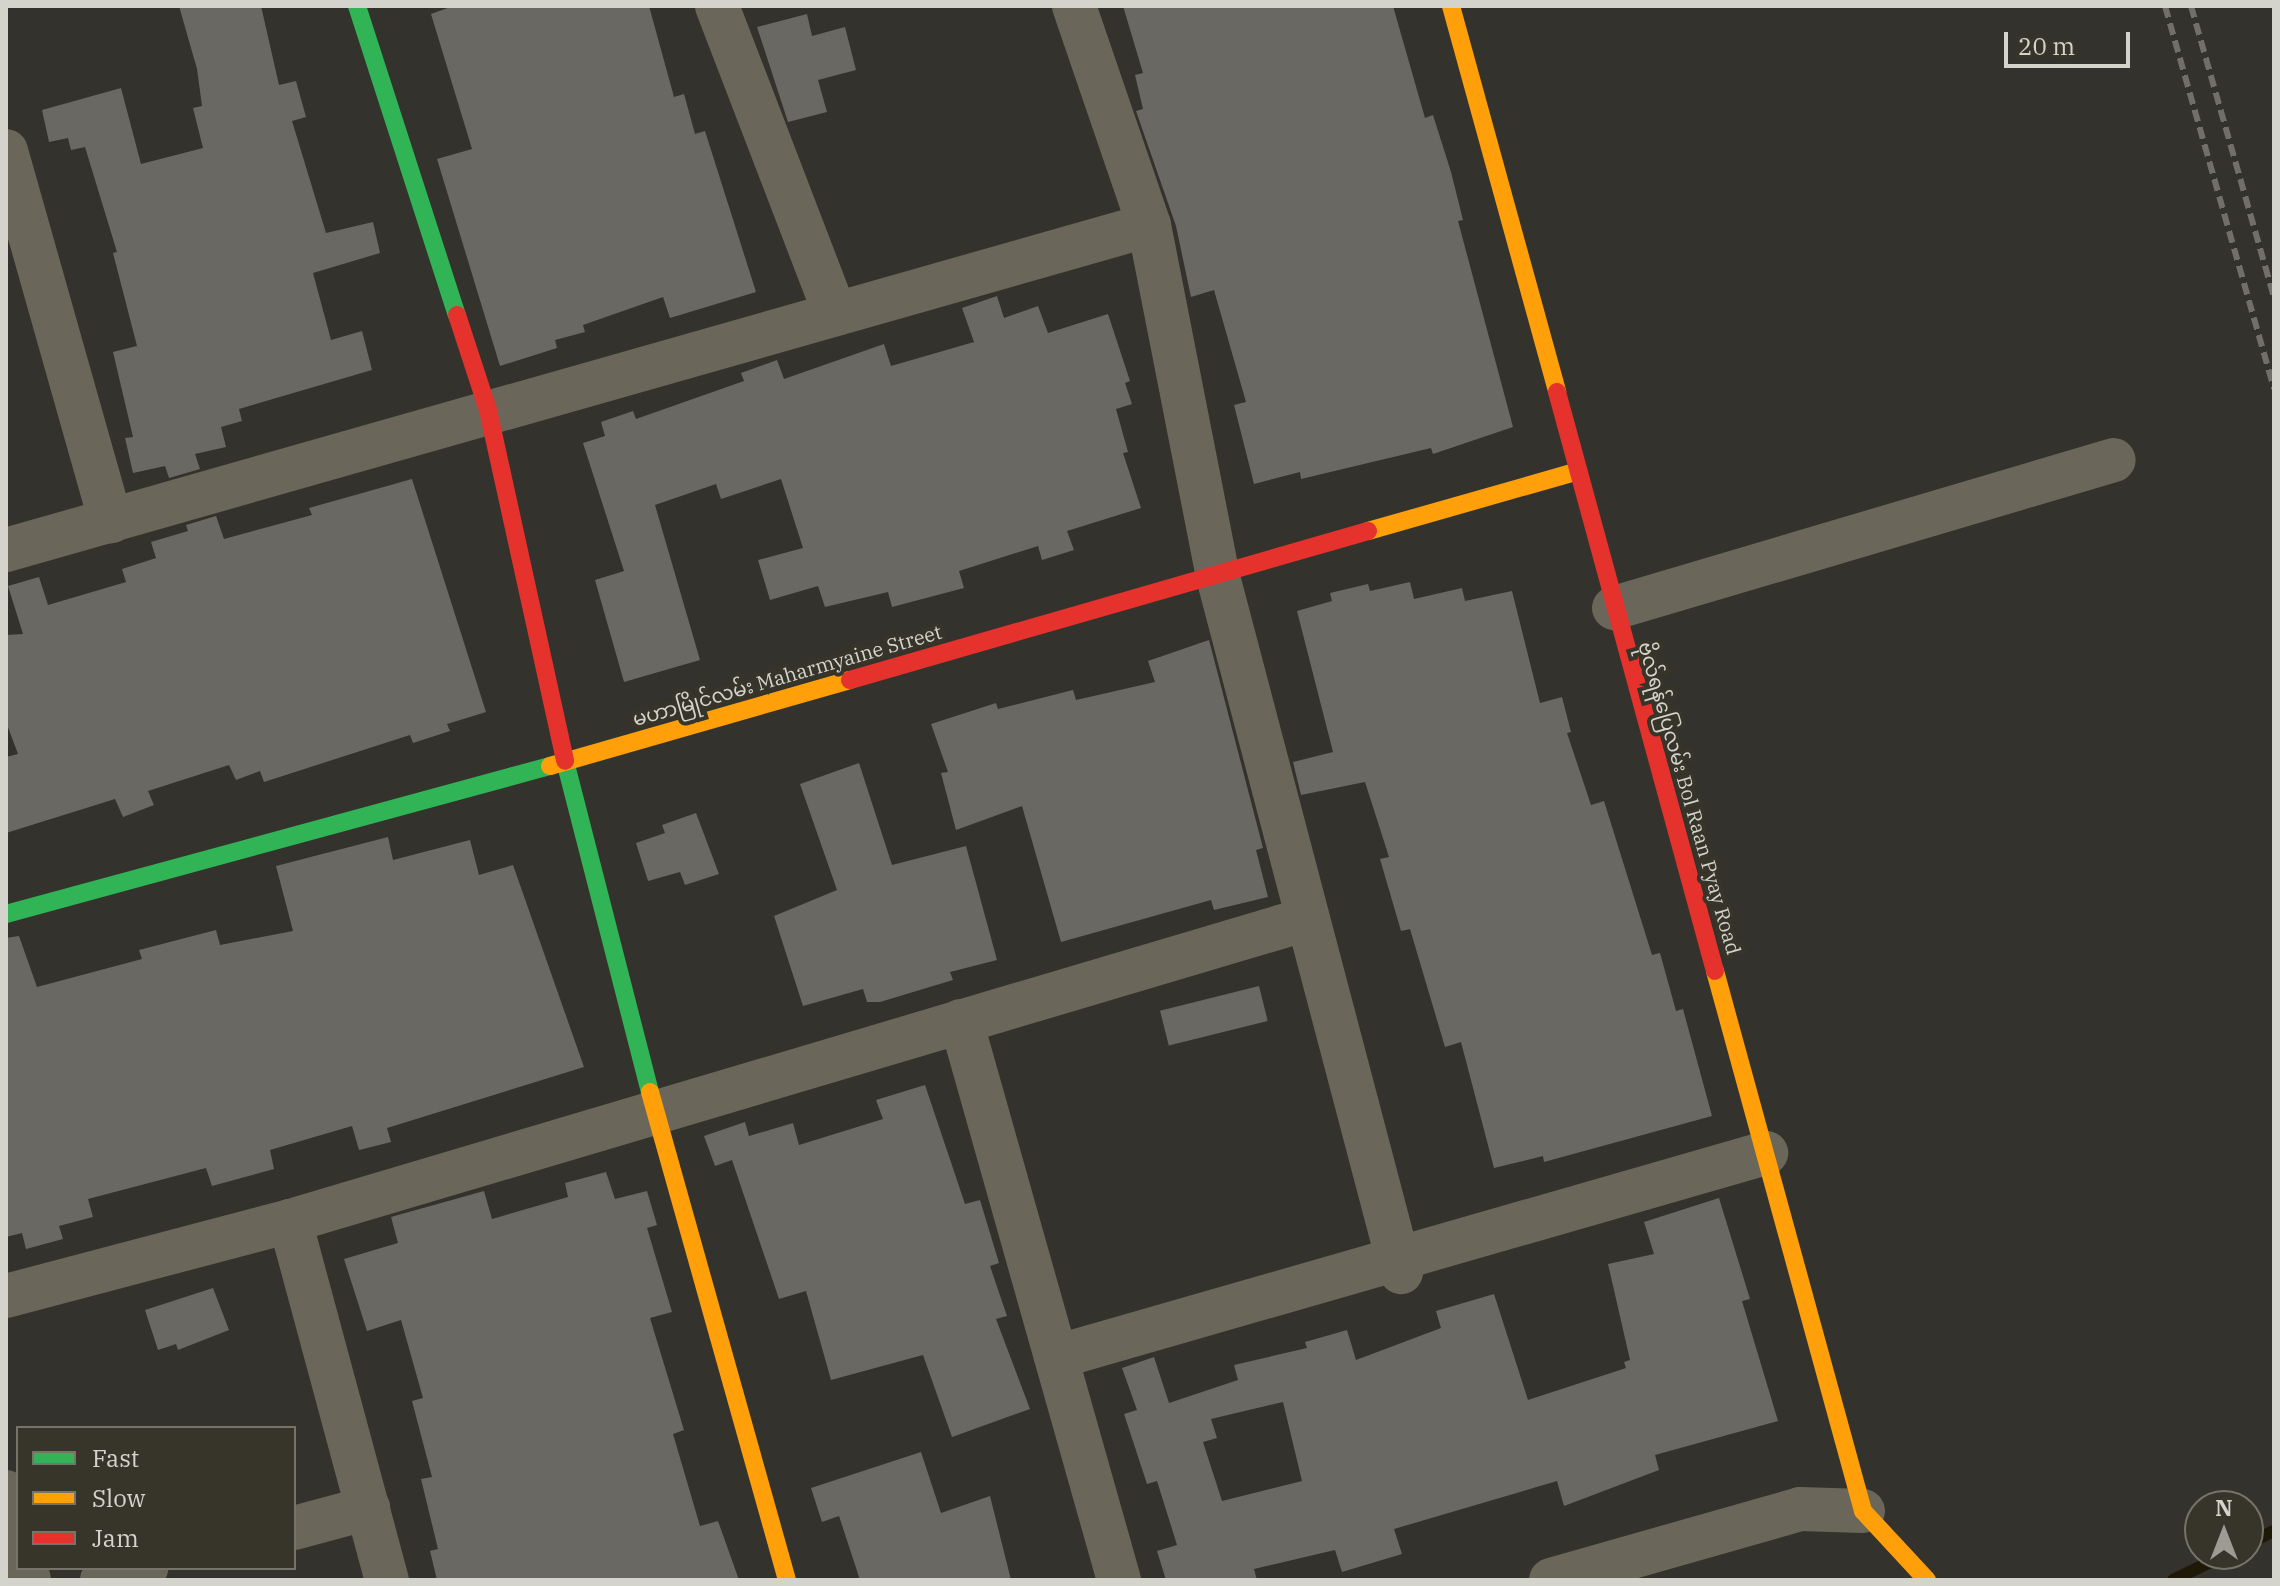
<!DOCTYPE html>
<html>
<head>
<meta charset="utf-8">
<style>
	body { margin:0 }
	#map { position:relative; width:2280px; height:1586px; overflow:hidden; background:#34322c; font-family:"IBM Plex Serif","Noto Sans Myanmar",serif }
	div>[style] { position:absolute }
	.stream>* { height:12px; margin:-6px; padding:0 6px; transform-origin:6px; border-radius:6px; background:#1e1906 }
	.building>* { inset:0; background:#6a6863; transform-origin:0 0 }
	.street>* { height:44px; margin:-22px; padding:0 22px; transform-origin:22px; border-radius:22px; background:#6a675a }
	.fast>* { height:18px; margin:-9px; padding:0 9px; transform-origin:9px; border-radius:9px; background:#30b455 }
	.slow>* { height:18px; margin:-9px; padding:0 9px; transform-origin:9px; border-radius:9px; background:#ff9f0a }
	.jam>* { height:18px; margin:-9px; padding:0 9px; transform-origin:9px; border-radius:9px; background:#e5322d }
	.rail>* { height:6px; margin-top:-3px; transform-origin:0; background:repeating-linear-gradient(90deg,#716f67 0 12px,transparent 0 18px) }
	span { translate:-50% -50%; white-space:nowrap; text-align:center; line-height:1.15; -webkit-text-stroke:8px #373429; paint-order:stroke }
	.street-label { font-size:20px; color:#d4d3cc }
	.frame { position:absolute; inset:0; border:8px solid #d4d3cc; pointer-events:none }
	.legend { position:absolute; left:16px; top:1426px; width:280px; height:144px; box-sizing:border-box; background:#373429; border:2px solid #76746a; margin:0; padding:10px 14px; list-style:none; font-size:24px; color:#d4d3cc }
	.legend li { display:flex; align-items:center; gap:16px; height:40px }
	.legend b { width:40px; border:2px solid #76746a }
	.north { position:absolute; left:2184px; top:1490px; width:80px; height:80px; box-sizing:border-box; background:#373429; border:2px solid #76746a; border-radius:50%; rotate:0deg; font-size:22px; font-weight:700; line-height:32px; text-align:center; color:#d4d3cc }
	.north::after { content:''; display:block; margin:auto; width:28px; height:36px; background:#9c9b94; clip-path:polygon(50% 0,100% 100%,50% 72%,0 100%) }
	.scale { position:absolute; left:2004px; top:32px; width:126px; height:36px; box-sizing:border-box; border:4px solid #d4d3cc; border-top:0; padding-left:10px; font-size:24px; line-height:28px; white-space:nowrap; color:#d4d3cc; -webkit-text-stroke:6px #373429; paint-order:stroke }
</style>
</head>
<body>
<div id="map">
	<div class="stream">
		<div style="left:2248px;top:1544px;width:29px;rotate:-27deg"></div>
		<div style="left:2173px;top:1580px;width:60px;rotate:-25.7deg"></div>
	</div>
	<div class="building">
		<div style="clip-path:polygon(179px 6px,261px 6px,279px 85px,296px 81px,306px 117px,292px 121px,326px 233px,373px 222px,380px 253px,313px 273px,331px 340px,362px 331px,372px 370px,239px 409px,242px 421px,221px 427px,226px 447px,195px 454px,200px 469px,169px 478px,165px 466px,133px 473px,125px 438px,133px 437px,113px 352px,137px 346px,113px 253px,117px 252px,85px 147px,71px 150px,68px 138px,49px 142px,42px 110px,121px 88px,141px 164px,203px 148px,193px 108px,202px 106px,197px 69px)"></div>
		<div style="clip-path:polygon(453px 6px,649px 6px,674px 97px,684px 94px,695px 134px,705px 131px,756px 292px,670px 318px,663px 297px,583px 325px,585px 332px,555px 340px,557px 348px,500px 366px,437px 159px,472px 149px,431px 14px)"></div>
		<div style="clip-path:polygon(1123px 6px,1393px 6px,1425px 118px,1433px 115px,1451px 172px,1463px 220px,1458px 221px,1513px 427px,1433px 454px,1431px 448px,1301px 479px,1300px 472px,1254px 484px,1234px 405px,1246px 402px,1214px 290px,1191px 297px,1176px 226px,1136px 111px,1143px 109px,1135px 75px,1143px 73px)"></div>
		<div style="clip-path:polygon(807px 14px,812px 36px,845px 27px,856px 70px,818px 80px,827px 112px,788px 122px,757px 27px)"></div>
		<div style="clip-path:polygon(997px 296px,1004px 318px,1038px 306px,1048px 333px,1108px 314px,1130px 381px,1125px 383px,1132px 404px,1116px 409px,1128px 452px,1123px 453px,1141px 508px,1067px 531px,1074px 550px,1042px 560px,1038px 546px,959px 571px,964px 588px,892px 607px,888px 592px,825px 607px,818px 586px,770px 600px,758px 560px,803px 548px,781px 479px,721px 499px,716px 484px,655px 505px,700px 660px,624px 682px,595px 580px,624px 571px,583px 443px,605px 436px,601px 422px,633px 411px,636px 419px,744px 381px,741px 373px,777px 360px,784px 379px,884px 344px,891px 366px,974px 342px,962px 308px)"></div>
		<div style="clip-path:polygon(412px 479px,486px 712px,447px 724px,450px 731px,413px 743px,410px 735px,264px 782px,260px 771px,236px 780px,229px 765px,148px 791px,154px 805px,123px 817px,115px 799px,6px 833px,6px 757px,18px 754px,6px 722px,6px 635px,23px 634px,8px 586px,39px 577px,48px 605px,126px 582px,122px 569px,156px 558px,151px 542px,188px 531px,186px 525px,216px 516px,224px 539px,312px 515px,309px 508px)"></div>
		<div style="clip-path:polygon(1410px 582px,1414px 599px,1462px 588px,1465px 601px,1512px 591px,1540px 703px,1562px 697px,1571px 732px,1567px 733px,1591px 805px,1604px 801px,1652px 955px,1660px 953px,1676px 1011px,1683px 1009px,1712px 1116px,1544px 1162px,1543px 1156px,1494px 1168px,1461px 1042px,1445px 1047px,1410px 929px,1401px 931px,1380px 859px,1389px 857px,1365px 782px,1301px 795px,1293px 762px,1333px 752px,1297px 611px,1332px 601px,1330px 593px,1368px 584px,1370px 591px)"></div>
		<div style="clip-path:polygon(1209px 640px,1263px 848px,1256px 850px,1268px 897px,1214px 910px,1211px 900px,1061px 942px,1022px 806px,956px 830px,941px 773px,948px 772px,931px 724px,996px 703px,998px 709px,1073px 690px,1076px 700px,1155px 682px,1148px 661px)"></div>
		<div style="clip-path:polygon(859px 763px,892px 865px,966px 846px,997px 960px,950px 972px,953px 980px,880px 1002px,867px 1002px,863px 989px,803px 1006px,774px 916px,837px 890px,800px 784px)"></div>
		<div style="clip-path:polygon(696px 813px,719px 874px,685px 885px,680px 872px,648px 881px,636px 843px,665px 833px,662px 825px)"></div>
		<div style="clip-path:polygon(388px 837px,393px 860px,470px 840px,479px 875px,513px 865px,584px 1067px,387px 1128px,391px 1142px,359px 1150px,352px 1126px,270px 1150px,274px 1169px,212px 1186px,206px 1168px,88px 1199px,93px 1217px,59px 1226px,63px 1239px,26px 1249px,22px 1233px,6px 1237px,6px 938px,19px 936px,37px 987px,142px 959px,139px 950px,216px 930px,220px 945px,293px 931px,276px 866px)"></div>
		<div style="left:1259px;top:986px;width:36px;height:102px;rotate:76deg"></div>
		<div style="clip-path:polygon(925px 1085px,965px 1204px,980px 1200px,999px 1263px,990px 1266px,1007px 1316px,996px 1319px,1030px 1409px,952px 1437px,923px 1355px,831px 1380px,806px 1291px,779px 1299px,732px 1160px,715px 1166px,704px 1136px,745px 1122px,749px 1136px,793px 1123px,799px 1145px,883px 1119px,876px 1100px)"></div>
		<div style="clip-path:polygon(606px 1172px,615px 1199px,647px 1191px,657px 1225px,647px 1228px,672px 1312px,650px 1318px,684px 1430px,673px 1434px,700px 1526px,718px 1521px,739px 1580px,437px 1580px,430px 1551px,438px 1549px,421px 1479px,432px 1477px,412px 1401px,423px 1398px,401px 1320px,367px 1331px,344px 1259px,398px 1243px,391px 1217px,484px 1191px,492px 1219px,568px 1197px,565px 1183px)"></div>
		<div style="clip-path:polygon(evenodd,1719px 1198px,1750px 1299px,1742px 1301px,1778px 1421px,1655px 1455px,1659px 1470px,1564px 1506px,1557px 1481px,1394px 1529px,1402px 1554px,1342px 1572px,1335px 1550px,1254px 1569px,1257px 1580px,1166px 1580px,1157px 1551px,1177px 1545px,1157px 1481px,1147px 1484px,1124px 1414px,1137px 1410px,1122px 1368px,1154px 1357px,1169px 1403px,1238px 1380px,1234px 1365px,1307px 1348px,1305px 1342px,1347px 1330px,1356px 1360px,1441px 1328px,1436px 1311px,1494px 1294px,1528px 1400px,1626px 1368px,1624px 1362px,1630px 1360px,1608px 1264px,1654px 1254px,1644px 1222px,1719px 1198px,1283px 1402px,1302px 1481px,1222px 1501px,1203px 1442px,1217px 1438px,1211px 1419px,1283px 1402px)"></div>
		<div style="clip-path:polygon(213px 1288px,229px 1330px,178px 1350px,176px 1344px,158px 1350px,145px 1310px)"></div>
		<div style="clip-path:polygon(921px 1452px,941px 1513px,990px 1496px,1011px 1580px,860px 1580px,839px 1516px,822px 1522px,811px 1488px)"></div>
	</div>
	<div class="street">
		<div style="left:717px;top:6px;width:330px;rotate:69deg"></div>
		<div style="left:1074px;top:6px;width:231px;rotate:71.1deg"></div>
		<div style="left:1149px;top:225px;width:355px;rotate:78.9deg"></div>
		<div style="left:1217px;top:573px;width:723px;rotate:75.25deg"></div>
		<div style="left:6px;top:151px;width:385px;rotate:74.2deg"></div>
		<div style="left:6px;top:550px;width:1188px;rotate:-15.87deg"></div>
		<div style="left:1614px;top:608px;width:521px;rotate:-16.49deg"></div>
		<div style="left:961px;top:1021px;width:581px;rotate:74.22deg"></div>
		<div style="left:290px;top:1221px;width:372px;rotate:74.9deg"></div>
		<div style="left:6px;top:1296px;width:294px;rotate:-14.8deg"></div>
		<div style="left:290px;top:1221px;width:1061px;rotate:-16.54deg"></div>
		<div style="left:1056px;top:1357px;width:739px;rotate:-16.03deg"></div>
		<div style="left:6px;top:1492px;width:48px;rotate:75.4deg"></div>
		<div style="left:294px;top:1528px;width:77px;rotate:-15.1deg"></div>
		<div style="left:26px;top:1568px;width:12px;rotate:76deg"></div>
		<div style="left:102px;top:1580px;width:46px;rotate:-15.3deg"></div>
		<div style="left:1551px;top:1580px;width:259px;rotate:-15.9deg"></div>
		<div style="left:1800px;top:1509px;width:63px;rotate:1.8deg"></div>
	</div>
	<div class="fast">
		<div style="left:357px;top:6px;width:325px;rotate:72.1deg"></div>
		<div style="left:565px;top:761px;width:342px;rotate:75.6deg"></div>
		<div style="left:6px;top:914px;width:564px;rotate:-15.22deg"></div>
	</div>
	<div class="slow">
		<div style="left:1451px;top:6px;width:400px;rotate:74.6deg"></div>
		<div style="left:1368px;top:531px;width:218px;rotate:-15.9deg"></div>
		<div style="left:550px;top:766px;width:312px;rotate:-16deg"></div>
		<div style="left:1715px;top:971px;width:560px;rotate:74.67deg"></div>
		<div style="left:1863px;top:1511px;width:94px;rotate:47.2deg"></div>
		<div style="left:650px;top:1092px;width:507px;rotate:74.32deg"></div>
	</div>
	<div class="jam">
		<div style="left:457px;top:315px;width:100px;rotate:71.9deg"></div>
		<div style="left:488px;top:410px;width:359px;rotate:77.6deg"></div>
		<div style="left:1557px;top:392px;width:600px;rotate:74.74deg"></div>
		<div style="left:850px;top:680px;width:539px;rotate:-16.05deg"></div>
	</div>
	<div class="rail">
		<div style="left:2165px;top:6px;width:398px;rotate:74.1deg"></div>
		<div style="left:2191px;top:6px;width:304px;rotate:74.1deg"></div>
	</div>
	<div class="street-label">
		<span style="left:787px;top:675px;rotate:-16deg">မဟာမြိုင်လမ်း Maharmyaine Street</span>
		<span style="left:1690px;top:798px;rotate:74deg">ဗိုလ်ရန်ပြေလမ်း Bol Raan Pyay Road</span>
	</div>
	<div class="frame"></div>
	<ul class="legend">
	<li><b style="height:10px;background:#30b455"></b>Fast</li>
	<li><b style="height:10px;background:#ff9f0a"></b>Slow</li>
	<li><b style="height:10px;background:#e5322d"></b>Jam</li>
	</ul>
	<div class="north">N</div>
	<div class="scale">20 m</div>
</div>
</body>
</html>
